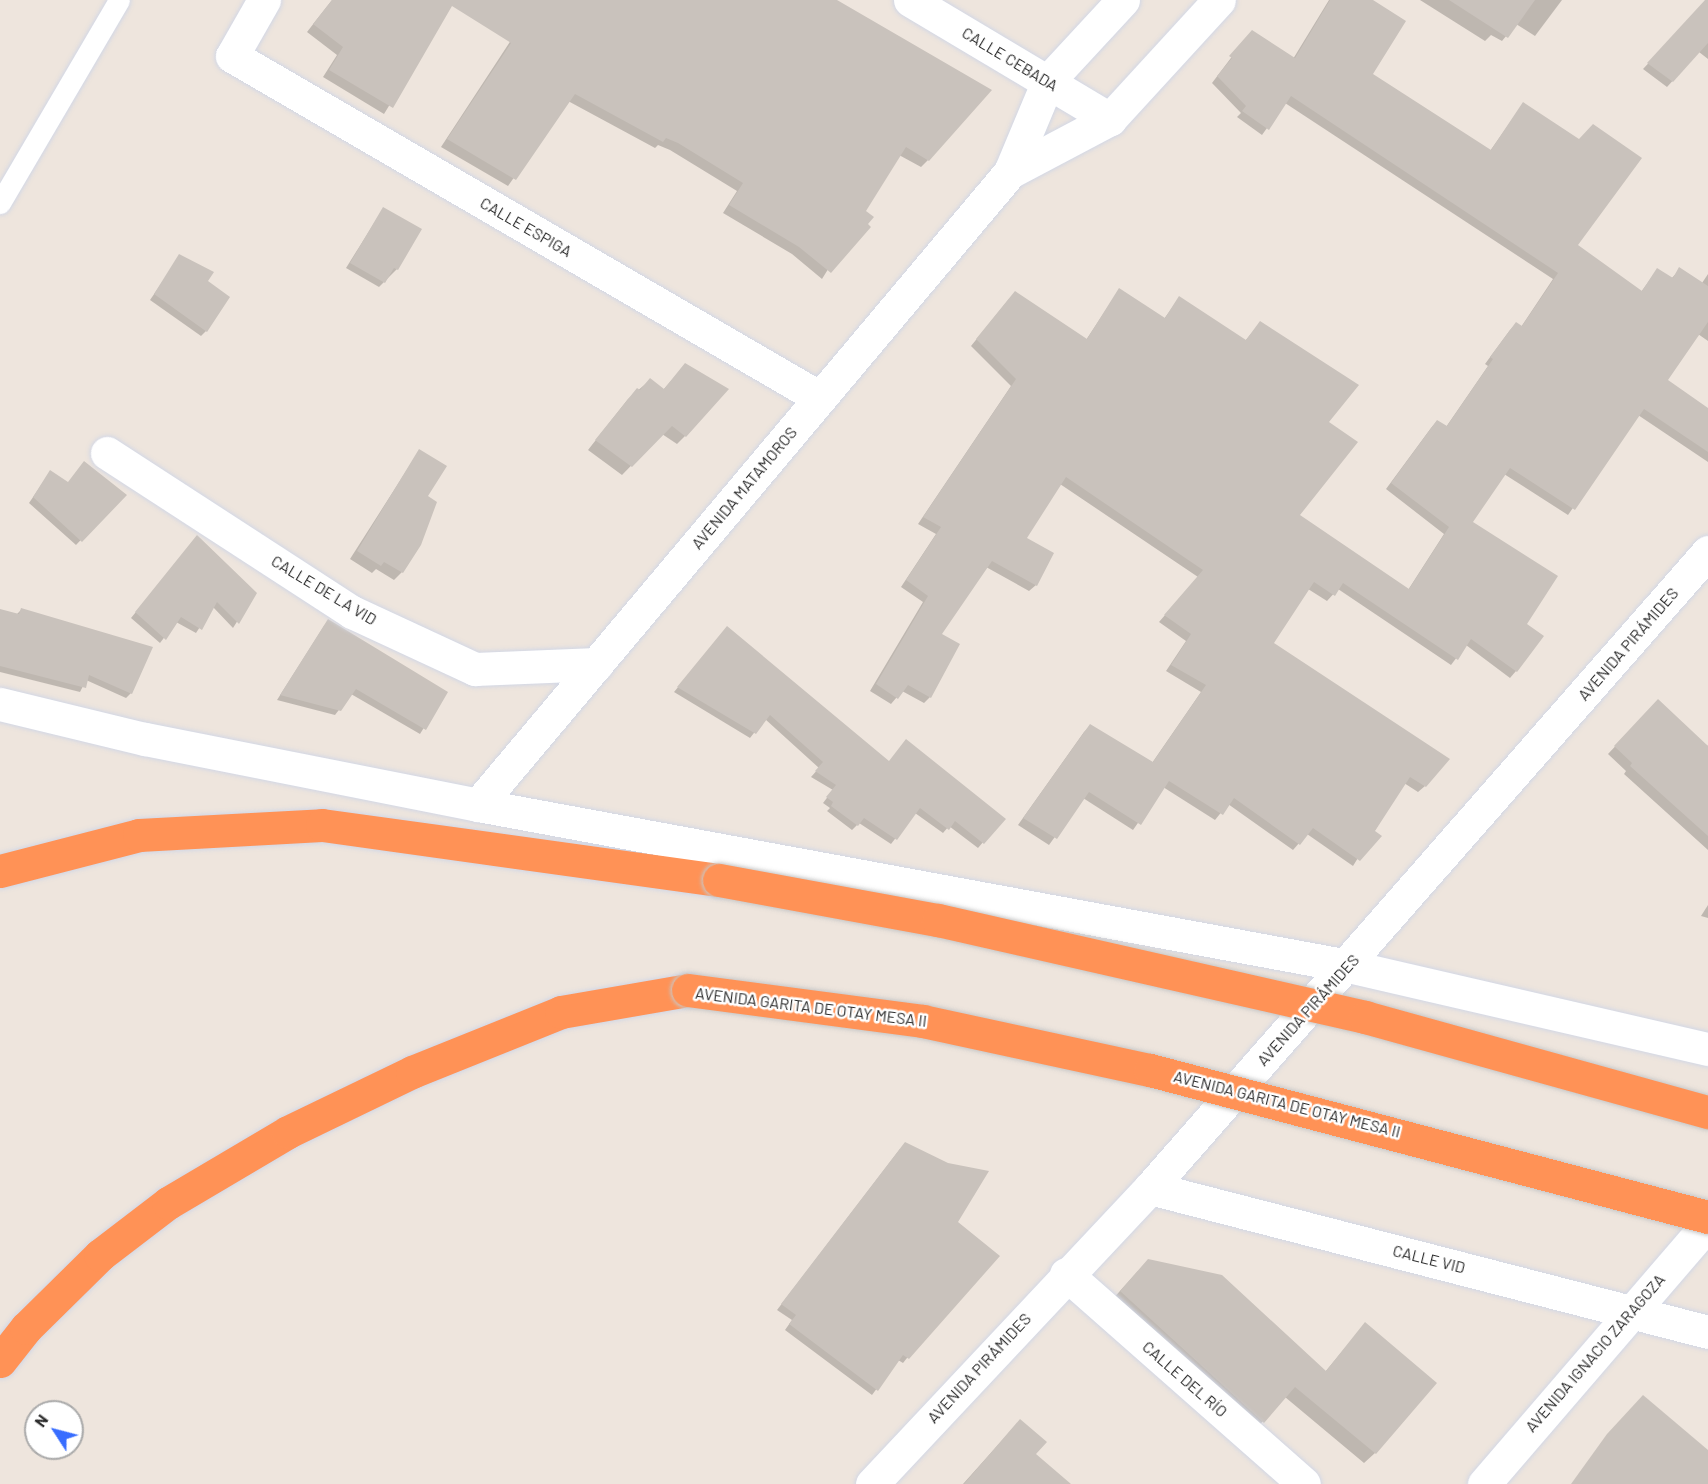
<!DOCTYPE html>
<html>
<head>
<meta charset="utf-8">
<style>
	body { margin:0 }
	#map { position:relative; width:1708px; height:1484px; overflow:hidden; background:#eee5dd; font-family:Barlow,sans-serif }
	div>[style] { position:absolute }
	.shadow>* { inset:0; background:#0003 }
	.building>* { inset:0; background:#c9c2bc }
	.roads { filter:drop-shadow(0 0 2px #d2d7e5) drop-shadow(0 0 2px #d2d7e5) }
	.service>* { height:21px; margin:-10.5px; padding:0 10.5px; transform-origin:10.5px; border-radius:10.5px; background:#fff }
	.minor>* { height:33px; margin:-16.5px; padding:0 16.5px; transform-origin:16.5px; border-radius:16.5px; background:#fff }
	.tertiary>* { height:33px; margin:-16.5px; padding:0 16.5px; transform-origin:16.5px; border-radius:16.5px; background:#fff }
	.motorway>* { height:33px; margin:-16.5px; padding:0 16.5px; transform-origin:16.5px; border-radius:16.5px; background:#ff9256 }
	.bridges { filter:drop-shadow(0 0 2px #c8c8c8) drop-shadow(0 0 2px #c8c8c8) }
	.motorway-bridge>* { height:33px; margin:-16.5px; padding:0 16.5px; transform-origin:16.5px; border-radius:16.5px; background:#ff9256 }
	span { translate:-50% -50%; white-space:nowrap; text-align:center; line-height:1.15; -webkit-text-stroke:5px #fff; paint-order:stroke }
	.street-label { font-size:16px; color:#2b2b2b }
	.north { position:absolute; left:24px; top:1400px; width:60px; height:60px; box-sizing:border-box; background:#fff; border:2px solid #aaa; border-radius:50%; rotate:306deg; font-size:16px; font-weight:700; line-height:24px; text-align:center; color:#2b2b2b }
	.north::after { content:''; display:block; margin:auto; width:21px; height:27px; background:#386dff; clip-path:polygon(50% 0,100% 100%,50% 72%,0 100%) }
</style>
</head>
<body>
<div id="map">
	<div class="shadow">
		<div style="clip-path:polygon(332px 0,454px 0,384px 114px,323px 77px,337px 55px,307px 32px)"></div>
		<div style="clip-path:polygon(562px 0,833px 0,928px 160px,921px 167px,899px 155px,822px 279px,792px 254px,723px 213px,737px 191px,670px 150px,658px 145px,655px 148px,568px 101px,508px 186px,441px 147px,517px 31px)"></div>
		<div style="clip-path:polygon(1329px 0,1372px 0,1371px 75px,1490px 151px,1523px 104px,1576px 245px,1641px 292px,1657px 270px,1671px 279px,1680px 269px,1702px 283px,1708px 274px,1708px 341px,1698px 334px,1666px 381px,1708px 410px,1708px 462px,1638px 415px,1568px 515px,1504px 474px,1471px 522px,1525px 624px,1516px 671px,1510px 678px,1466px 645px,1451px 665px,1338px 589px,1327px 601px,1308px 589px,1272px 643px,1425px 786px,1418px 792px,1404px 783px,1353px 866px,1307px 834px,1293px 850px,1228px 804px,1215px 820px,1163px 787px,1133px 830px,1083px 798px,1049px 845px,1018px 825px,1084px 732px,1090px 726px,1152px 763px,1201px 692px,1166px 671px,1186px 641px,1159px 622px,1198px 577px,1060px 484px,1025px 539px,1036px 585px,1029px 591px,986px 567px,940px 635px,930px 697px,924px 703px,902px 691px,891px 704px,870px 691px,923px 602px,901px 587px,936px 534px,918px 524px,1011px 386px,971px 346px,1009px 299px,1086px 340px,1119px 290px,1164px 319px,1179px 298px,1245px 341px,1260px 323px,1327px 422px,1298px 515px,1408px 590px,1444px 534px,1386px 489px,1431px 428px,1437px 421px,1446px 427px,1488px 366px,1485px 364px,1510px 330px,1516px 324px,1521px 327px,1553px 279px,1285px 103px,1262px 135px,1237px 117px,1241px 113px,1212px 83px,1246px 38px,1293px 59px)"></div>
		<div style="clip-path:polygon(1420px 0,1562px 0,1535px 36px,1516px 24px,1502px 41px,1491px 35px,1485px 41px)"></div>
		<div style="clip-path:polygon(1708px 0,1708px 59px,1699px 52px,1667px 87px,1643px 69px)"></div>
		<div style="clip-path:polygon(383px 209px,397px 269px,379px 287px,346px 268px)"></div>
		<div style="clip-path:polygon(180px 256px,206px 282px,206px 331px,201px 336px,150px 300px)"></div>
		<div style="clip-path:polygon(685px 365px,685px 436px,677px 444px,662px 434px,622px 475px,588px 450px,628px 399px,650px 380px,663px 390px)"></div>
		<div style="clip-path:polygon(419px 451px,426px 496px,402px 572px,394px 580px,376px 569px,372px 573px,350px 559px)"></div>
		<div style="clip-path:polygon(50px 472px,67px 483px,124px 495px,76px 545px,29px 503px)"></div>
		<div style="clip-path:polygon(193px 542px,255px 593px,233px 628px,213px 607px,196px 633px,176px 622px,160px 643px,131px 618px)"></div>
		<div style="clip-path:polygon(0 610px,16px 615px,21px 610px,131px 693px,126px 698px,86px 680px,80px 692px,0 672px)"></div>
		<div style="clip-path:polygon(324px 626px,446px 692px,420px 734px,351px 694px,335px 715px,277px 700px)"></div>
		<div style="clip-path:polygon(723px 633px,889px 763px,1003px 819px,978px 848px,949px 826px,943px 833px,915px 813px,891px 844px,859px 823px,852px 830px,827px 811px,830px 808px,823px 803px,833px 790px,811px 777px,819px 768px,765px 719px,750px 738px,674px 692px)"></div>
		<div style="clip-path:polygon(1651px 708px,1708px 746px,1708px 850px,1624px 774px,1626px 771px,1608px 754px)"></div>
		<div style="clip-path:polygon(1708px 905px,1708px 918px,1701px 916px)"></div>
		<div style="clip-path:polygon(900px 1149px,956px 1222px,998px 1256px,907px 1358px,903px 1363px,898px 1360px,872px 1395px,785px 1330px,792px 1320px,777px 1310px)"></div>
		<div style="clip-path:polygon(1138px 1271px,1325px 1372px,1365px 1324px,1375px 1453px,1364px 1463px,1285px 1397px,1252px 1433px,1110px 1302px)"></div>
		<div style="clip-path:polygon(1014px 1427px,1034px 1454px,1068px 1484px,963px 1484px)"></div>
	</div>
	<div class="building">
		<div style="clip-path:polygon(332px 0,837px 0,992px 90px,929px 161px,906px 147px,866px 211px,874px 217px,868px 224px,871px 227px,831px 273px,799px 247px,729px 205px,743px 183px,678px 143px,666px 138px,663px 142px,575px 94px,516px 180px,447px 139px,511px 43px,452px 6px,393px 108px,329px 70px,343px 47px,313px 24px)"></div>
		<div style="clip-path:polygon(1330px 0,1373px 0,1406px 21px,1373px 74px,1491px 150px,1523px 102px,1579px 139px,1593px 124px,1642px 158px,1578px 245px,1642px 291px,1657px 268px,1673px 278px,1679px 267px,1708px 286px,1708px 322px,1668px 380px,1708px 408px,1708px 452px,1644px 409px,1575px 510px,1510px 468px,1473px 522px,1558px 576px,1527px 624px,1544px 636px,1517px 672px,1471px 639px,1458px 660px,1343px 583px,1335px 596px,1314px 582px,1274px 643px,1450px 759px,1426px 787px,1410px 777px,1375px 831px,1382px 836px,1360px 861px,1313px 828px,1300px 845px,1234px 798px,1223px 815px,1169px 781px,1141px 825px,1089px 792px,1057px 839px,1023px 818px,1090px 724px,1153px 762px,1206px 685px,1171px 665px,1191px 634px,1164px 615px,1203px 570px,1066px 477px,1027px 538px,1054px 553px,1037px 586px,992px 561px,942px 634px,960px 644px,931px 698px,908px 685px,898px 699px,876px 684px,928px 596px,906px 580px,941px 527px,923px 517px,1016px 379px,976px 339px,1015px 291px,1087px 339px,1119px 288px,1165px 318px,1179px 296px,1246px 340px,1260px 321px,1359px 385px,1329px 422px,1358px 442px,1300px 515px,1409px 589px,1449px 527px,1391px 483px,1437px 420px,1447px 426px,1493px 359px,1490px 357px,1516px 322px,1522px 326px,1558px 273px,1291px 96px,1269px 130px,1242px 111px,1246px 106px,1217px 76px,1232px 58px,1229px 56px,1252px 30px,1295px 58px)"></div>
		<div style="clip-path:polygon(1449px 0,1535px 0,1508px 38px)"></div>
		<div style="clip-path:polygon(1705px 0,1708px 0,1708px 43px,1673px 82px,1647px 63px)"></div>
		<div style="clip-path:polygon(383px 207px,422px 229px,398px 270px,394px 268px,385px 283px,350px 263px)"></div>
		<div style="clip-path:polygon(179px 254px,214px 272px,208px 281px,230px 297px,207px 332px,154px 294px)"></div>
		<div style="clip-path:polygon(685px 363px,729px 389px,686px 437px,672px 426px,632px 467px,595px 440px,637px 388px,640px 390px,650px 378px,664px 389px)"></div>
		<div style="clip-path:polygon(419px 449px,447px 466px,428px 496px,437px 502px,421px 545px,403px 573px,384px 562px,381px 566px,357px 551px)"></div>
		<div style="clip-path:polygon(84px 461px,127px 495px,82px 542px,33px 497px,50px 470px,68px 482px)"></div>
		<div style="clip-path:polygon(197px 535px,257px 593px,239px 624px,217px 602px,202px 630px,181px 617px,166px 640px,135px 612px)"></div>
		<div style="clip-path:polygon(21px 608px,153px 647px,132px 694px,89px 675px,86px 688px,0 666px,0 609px,19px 614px)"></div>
		<div style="clip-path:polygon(328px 619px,448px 692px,426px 730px,356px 689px,341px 711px,280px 695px)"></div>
		<div style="clip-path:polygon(727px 626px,889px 761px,906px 739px,1006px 819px,984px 844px,955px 821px,949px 830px,920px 808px,897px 840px,864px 818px,858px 826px,831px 806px,833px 802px,826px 797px,836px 785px,815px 771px,823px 762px,770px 715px,756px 734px,677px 687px)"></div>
		<div style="clip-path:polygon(1658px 699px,1708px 746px,1708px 836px,1630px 766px,1632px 763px,1614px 746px)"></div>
		<div style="clip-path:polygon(905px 1142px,948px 1163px,989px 1171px,958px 1222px,1000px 1256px,909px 1359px,903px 1355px,878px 1391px,789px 1324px,796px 1315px,781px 1304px)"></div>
		<div style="clip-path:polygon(1148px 1259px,1222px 1275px,1326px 1371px,1365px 1322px,1437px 1383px,1376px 1454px,1295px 1387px,1264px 1423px,1120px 1291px)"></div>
		<div style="clip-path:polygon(1643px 1395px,1708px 1450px,1708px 1484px,1571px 1484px,1607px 1434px)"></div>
		<div style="clip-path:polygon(1020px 1419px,1047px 1442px,1036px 1454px,1071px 1484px,964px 1484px)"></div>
	</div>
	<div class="roads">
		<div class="service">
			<div style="left:0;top:203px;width:235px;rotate:-59.6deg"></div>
		</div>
		<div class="minor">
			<div style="left:264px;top:0;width:64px;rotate:119.7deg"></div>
			<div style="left:232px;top:56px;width:680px;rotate:30.18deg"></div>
			<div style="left:910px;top:0;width:233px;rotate:30.8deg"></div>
			<div style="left:107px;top:453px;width:292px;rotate:33deg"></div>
			<div style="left:352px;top:612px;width:136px;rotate:24.9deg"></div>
			<div style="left:475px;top:669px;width:122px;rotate:-2.3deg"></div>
			<div style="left:0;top:704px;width:149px;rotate:13.6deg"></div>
			<div style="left:145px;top:739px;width:339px;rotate:11.2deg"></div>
			<div style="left:1150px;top:1188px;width:576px;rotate:14.47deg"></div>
			<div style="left:1066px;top:1274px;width:317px;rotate:41.4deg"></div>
			<div style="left:872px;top:1484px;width:406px;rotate:-46.8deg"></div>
			<div style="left:1150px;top:1188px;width:846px;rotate:-48.74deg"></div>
			<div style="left:1484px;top:1484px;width:343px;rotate:-49.3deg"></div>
		</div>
		<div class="tertiary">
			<div style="left:1123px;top:0;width:110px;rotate:132.8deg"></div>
			<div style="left:1048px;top:81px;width:99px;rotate:112.7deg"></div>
			<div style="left:1010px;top:172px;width:827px;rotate:130.05deg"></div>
			<div style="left:478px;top:805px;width:885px;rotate:10.48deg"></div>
			<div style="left:1348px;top:966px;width:369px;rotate:13deg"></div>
			<div style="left:1010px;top:172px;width:113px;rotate:-27.9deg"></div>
			<div style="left:1110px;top:119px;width:161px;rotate:-47.5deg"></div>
		</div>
		<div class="motorway">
			<div style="left:0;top:871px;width:144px;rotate:-14.5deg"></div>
			<div style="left:139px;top:835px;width:183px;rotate:-3.1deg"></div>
			<div style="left:322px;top:825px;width:401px;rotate:7.9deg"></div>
			<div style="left:0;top:1361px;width:42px;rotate:-51.8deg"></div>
			<div style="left:26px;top:1328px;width:104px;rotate:-44.6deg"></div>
			<div style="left:100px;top:1255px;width:86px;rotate:-37.4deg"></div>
			<div style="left:168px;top:1203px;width:139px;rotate:-30.6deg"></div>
			<div style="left:288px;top:1132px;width:138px;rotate:-25.8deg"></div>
			<div style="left:412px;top:1072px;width:161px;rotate:-21.9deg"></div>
			<div style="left:561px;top:1012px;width:129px;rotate:-9.8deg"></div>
		</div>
	</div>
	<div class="bridges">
		<div class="motorway-bridge">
			<div style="left:719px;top:880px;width:223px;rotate:10.4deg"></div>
			<div style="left:938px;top:920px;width:438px;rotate:12.8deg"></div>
			<div style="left:1365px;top:1017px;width:356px;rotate:15.5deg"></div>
			<div style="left:688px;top:990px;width:237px;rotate:7.5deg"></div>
			<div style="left:923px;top:1021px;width:232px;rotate:12.2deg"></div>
			<div style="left:1150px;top:1070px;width:577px;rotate:14.76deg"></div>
		</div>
	</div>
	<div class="street-label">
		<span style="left:1010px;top:59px;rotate:31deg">CALLE CEBADA</span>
		<span style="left:526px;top:227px;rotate:30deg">CALLE ESPIGA</span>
		<span style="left:744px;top:488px;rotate:-50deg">AVENIDA MATAMOROS</span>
		<span style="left:324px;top:590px;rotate:31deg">CALLE DE LA VID</span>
		<span style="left:1628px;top:644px;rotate:-49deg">AVENIDA PIRÁMIDES</span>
		<span style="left:811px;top:1007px;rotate:7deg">AVENIDA GARITA DE OTAY MESA II</span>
		<span style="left:1308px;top:1010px;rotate:-48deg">AVENIDA PIRÁMIDES</span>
		<span style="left:1287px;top:1104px;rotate:14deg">AVENIDA GARITA DE OTAY MESA II</span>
		<span style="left:1429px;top:1259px;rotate:14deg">CALLE VID</span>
		<span style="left:1595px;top:1353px;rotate:-49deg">AVENIDA IGNACIO ZARAGOZA</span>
		<span style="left:979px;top:1368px;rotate:-47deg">AVENIDA PIRÁMIDES</span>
		<span style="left:1185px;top:1379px;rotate:41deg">CALLE DEL RÍO</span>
	</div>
	<div class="north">N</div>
</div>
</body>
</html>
